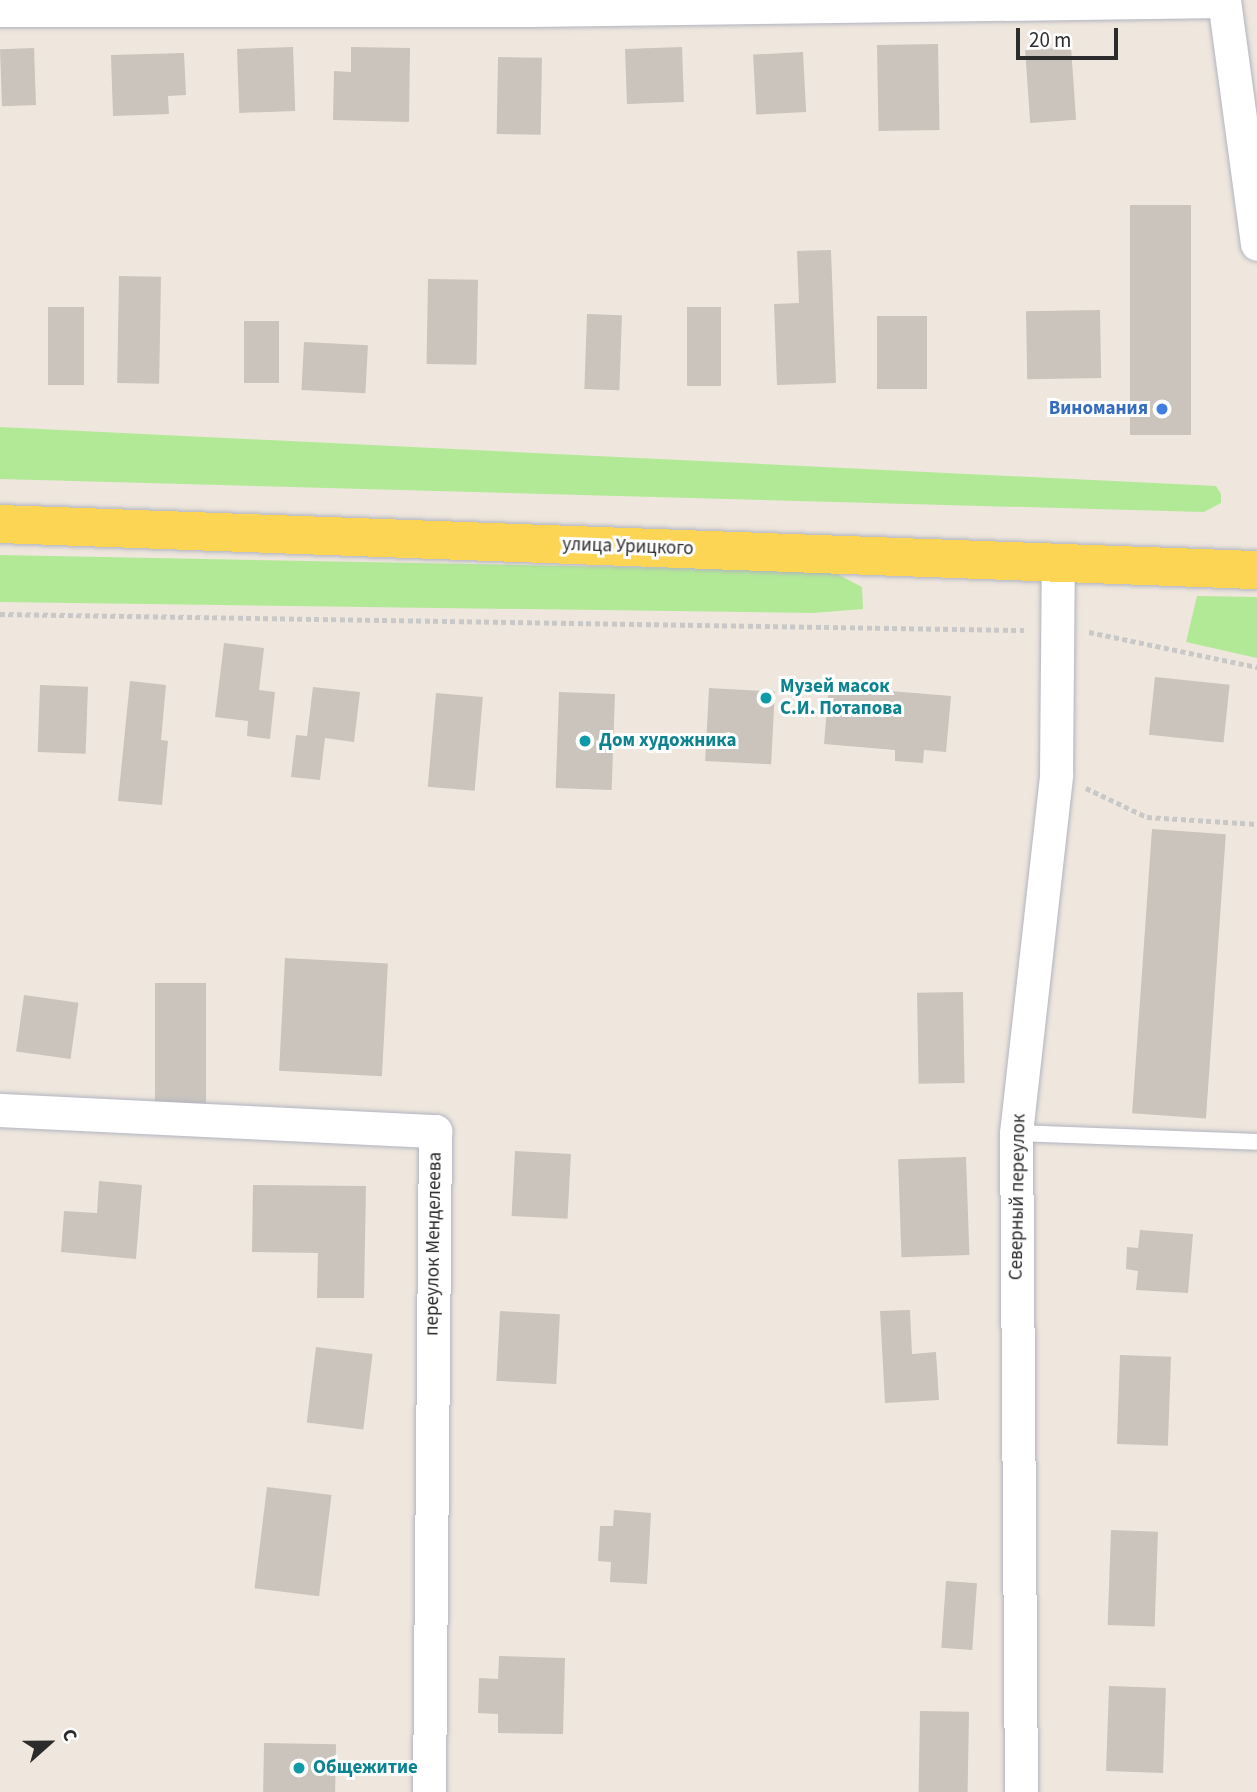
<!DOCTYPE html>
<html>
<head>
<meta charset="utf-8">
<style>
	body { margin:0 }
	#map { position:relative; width:1257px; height:1792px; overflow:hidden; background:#efe7dd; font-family:"Source Sans 3",sans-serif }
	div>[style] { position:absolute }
	.green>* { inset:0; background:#b2e996 }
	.building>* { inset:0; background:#cac4bd; transform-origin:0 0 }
	.path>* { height:4.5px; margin-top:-2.25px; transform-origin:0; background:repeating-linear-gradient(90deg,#c8c8c8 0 5px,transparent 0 8.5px) }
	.roads { filter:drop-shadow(0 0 2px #b1b4c1) drop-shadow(0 0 2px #b1b4c1) }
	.service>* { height:16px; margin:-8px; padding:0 8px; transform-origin:8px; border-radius:8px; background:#fff }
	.minor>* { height:33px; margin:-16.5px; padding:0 16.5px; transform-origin:16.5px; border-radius:16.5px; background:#fff }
	.primary>* { height:38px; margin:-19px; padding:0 19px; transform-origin:19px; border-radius:19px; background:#fcd555 }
	.dots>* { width:19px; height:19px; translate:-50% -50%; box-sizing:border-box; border:4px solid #fff; border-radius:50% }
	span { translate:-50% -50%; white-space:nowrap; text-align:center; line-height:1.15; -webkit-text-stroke:6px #fff; paint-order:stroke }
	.shop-label { font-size:19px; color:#366cbe; font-weight:700 }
	.right { translate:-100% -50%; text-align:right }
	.street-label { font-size:19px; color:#2c2c2c }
	.culture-label { font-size:19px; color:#0d838f; font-weight:700 }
	.left { translate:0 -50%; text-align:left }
	.north { position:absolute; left:14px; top:1708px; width:70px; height:70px; -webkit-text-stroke:5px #fff; paint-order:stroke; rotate:69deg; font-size:19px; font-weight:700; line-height:28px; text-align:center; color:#2c2c2c }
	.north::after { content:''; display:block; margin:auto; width:24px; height:32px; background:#2c2c2c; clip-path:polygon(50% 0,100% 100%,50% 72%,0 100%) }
	.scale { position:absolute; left:1016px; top:28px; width:102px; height:32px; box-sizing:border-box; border:4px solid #2c2c2c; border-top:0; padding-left:9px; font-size:21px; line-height:24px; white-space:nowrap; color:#2c2c2c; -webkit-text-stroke:5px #fff; paint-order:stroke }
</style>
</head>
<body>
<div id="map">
	<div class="green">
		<div style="clip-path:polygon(0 427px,1216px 486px,1221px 494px,1221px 503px,1204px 512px,0 479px)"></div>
		<div style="clip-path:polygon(0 555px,831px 571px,862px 587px,863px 609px,813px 613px,0 602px)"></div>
		<div style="clip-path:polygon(1197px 596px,1257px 597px,1257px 658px,1186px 642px)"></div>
	</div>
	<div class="building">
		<div style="left:938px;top:44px;width:86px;height:61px;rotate:89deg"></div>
		<div style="left:293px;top:47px;width:64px;height:56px;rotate:88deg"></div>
		<div style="clip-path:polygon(351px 47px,410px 48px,409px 122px,333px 120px,334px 71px,351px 72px)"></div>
		<div style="left:682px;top:47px;width:55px;height:57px;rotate:88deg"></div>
		<div style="left:1071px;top:47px;width:73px;height:46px;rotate:86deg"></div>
		<div style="left:34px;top:48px;width:57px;height:34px;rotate:88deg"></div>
		<div style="left:803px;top:52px;width:60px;height:50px;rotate:87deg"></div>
		<div style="clip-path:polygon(184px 53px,186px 95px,168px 96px,169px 114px,113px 116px,111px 55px)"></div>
		<div style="left:498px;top:57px;width:44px;height:77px;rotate:1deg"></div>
		<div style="left:1130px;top:205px;width:61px;height:230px"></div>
		<div style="clip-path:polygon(831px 250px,836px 383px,777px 385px,774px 304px,799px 303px,797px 251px)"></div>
		<div style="left:119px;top:276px;width:42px;height:107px;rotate:1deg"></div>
		<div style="left:428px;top:279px;width:50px;height:85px;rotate:1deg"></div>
		<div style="left:48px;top:307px;width:36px;height:78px"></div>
		<div style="left:687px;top:307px;width:34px;height:79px"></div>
		<div style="left:1100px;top:310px;width:68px;height:74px;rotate:89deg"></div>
		<div style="left:587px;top:314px;width:35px;height:75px;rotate:2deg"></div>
		<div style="left:877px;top:316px;width:50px;height:73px"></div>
		<div style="left:244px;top:321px;width:35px;height:62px"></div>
		<div style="left:304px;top:342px;width:64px;height:48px;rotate:3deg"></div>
		<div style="clip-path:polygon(224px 643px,264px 648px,259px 690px,275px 692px,270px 739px,247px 736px,248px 721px,215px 717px)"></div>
		<div style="left:1155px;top:677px;width:75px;height:58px;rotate:6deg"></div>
		<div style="clip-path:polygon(130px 681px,166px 685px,161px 740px,168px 741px,162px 805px,118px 801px)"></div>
		<div style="left:40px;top:685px;width:48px;height:67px;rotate:2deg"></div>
		<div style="clip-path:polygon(829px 686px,951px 696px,946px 752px,924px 750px,923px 763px,895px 761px,895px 750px,824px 744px)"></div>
		<div style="clip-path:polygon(313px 687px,360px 692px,354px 742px,325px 738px,320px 780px,291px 777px,296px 735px,307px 736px)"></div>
		<div style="left:709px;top:688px;width:66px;height:73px;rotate:3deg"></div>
		<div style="left:559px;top:692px;width:56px;height:96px;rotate:2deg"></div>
		<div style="left:436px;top:693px;width:47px;height:94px;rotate:5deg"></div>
		<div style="left:1152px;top:829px;width:74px;height:285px;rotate:4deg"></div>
		<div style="left:285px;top:958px;width:103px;height:113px;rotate:3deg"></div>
		<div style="left:155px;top:983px;width:51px;height:123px"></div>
		<div style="left:963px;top:992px;width:91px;height:46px;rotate:89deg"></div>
		<div style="left:24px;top:995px;width:55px;height:57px;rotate:8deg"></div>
		<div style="left:515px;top:1151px;width:56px;height:65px;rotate:3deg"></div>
		<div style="left:966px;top:1157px;width:98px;height:68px;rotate:88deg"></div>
		<div style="clip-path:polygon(99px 1181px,142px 1185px,136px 1259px,61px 1252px,64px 1211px,97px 1213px)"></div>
		<div style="clip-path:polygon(253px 1185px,366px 1186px,364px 1298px,317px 1298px,318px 1253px,252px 1252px)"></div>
		<div style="clip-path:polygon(1140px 1230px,1193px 1234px,1188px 1293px,1136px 1290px,1138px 1271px,1126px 1269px,1127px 1247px,1138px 1248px)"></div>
		<div style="clip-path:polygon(910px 1310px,912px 1354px,936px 1352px,939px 1400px,885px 1403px,880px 1311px)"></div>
		<div style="left:500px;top:1311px;width:60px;height:70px;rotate:3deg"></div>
		<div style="left:316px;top:1347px;width:57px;height:76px;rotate:7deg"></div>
		<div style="left:1120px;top:1355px;width:51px;height:89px;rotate:2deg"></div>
		<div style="left:267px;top:1487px;width:65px;height:102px;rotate:7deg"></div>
		<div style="clip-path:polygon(614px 1510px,651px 1513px,647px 1584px,610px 1582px,611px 1562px,598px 1561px,600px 1526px,613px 1526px)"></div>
		<div style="left:1111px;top:1530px;width:47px;height:95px;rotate:2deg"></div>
		<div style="left:946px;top:1581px;width:31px;height:67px;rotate:4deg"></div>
		<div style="clip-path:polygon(499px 1656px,565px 1658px,563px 1734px,498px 1733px,498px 1714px,478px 1713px,479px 1678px,498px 1679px)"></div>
		<div style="left:1109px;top:1686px;width:57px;height:85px;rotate:2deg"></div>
		<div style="left:920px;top:1711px;width:49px;height:81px;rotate:1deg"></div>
		<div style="left:264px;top:1743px;width:72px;height:49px;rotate:1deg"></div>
	</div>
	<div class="path">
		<div style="left:0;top:614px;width:1024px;rotate:0.9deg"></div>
		<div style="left:1089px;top:632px;width:172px;rotate:11.8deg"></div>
		<div style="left:1086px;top:788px;width:68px;rotate:25.4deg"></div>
		<div style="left:1147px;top:817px;width:110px;rotate:3.6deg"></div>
	</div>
	<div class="roads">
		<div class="service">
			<div style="left:1016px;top:1133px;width:241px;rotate:2.1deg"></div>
		</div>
		<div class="minor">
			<div style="left:1224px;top:0;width:246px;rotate:82.3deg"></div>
			<div style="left:0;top:10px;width:531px"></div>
			<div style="left:531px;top:10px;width:693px;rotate:-0.74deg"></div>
			<div style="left:0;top:1110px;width:436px;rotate:2.8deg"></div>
			<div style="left:435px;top:1131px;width:661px;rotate:90.52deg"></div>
			<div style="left:1021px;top:1792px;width:659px;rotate:-90.43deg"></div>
			<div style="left:1016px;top:1133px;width:361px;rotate:-83.6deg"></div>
			<div style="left:1056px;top:774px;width:211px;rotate:-89.5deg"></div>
		</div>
		<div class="primary">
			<div style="left:0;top:524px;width:1258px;rotate:2.1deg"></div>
		</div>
	</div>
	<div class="dots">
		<div style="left:1162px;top:409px;background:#3f7fe0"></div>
		<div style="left:766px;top:698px;background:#0f9aa8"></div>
		<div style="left:585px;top:741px;background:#0f9aa8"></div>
		<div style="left:299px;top:1768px;background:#0f9aa8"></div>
	</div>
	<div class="shop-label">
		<span class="right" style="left:1148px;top:409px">Виномания</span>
	</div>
	<div class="street-label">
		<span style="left:628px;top:547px;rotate:2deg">улица Урицкого</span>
		<span style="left:1018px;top:1197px;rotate:-89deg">Северный переулок</span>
		<span style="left:434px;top:1244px;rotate:-89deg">переулок Менделеева</span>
	</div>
	<div class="culture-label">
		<span class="left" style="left:780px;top:698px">Музей масок<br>С.И. Потапова</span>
		<span class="left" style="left:599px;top:741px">Дом художника</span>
		<span class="left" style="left:313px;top:1768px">Общежитие</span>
	</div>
	<div class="north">С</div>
	<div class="scale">20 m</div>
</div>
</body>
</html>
